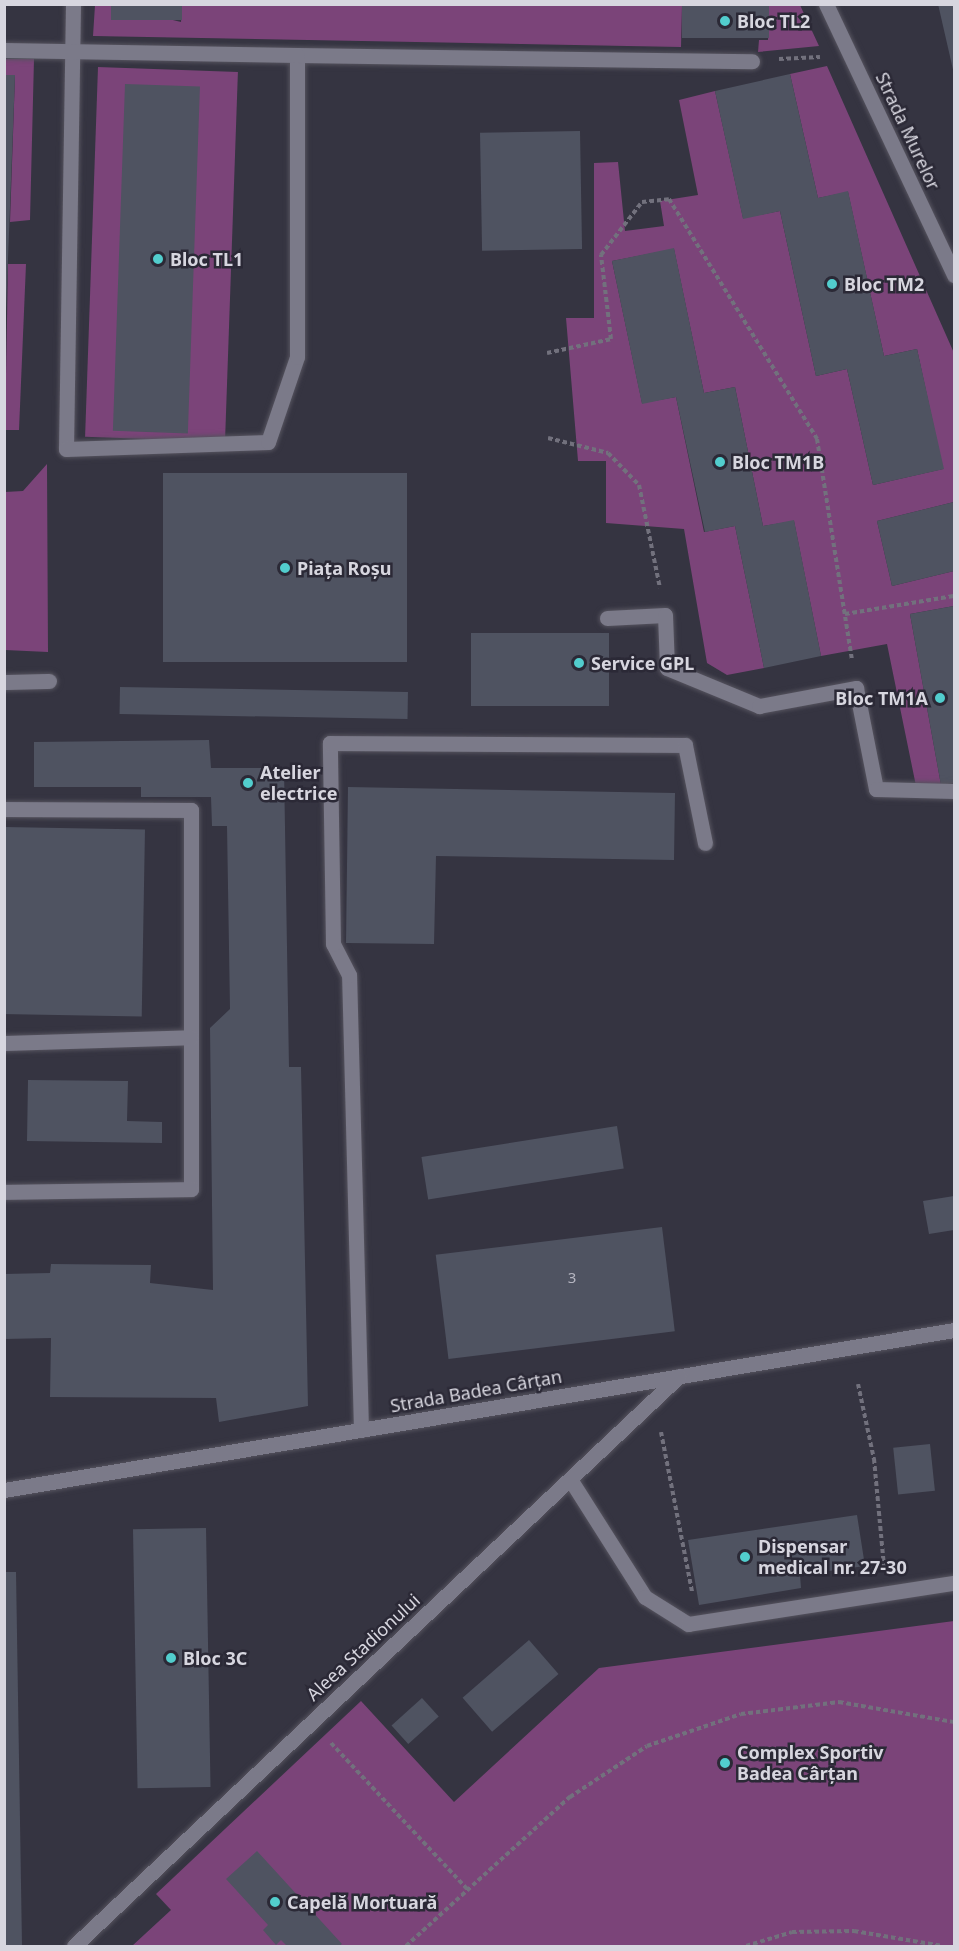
<!DOCTYPE html>
<html>
<head>
<meta charset="utf-8">
<style>
	body { margin:0 }
	#map { position:relative; width:959px; height:1951px; overflow:hidden; background:#353441; font-family:"Noto Sans",sans-serif }
	div>[style] { position:absolute }
	.green>* { inset:0; background:#7b4479; transform-origin:0 0 }
	.building>* { inset:0; background:#4f5361; transform-origin:0 0 }
	.path>* { height:4px; margin-top:-2px; transform-origin:0; background:repeating-linear-gradient(90deg,#72717d 0 4.5px,transparent 0 7.5px) }
	.roads { filter:drop-shadow(0 0 2px #55535e) drop-shadow(0 0 2px #55535e) }
	.minor>* { height:15px; margin:-7.5px; padding:0 7.5px; transform-origin:7.5px; border-radius:7.5px; background:#7b7a89 }
	.dots>* { width:16px; height:16px; translate:-50% -50%; box-sizing:border-box; border:3px solid #2b2936; border-radius:50% }
	span { translate:-50% -50%; white-space:nowrap; text-align:center; line-height:1.15; -webkit-text-stroke:5px #2b2936; paint-order:stroke }
	.number-label { font-size:15px; color:#b5b5c0 }
	.number-label span { -webkit-text-stroke-width:0 }
	.poi-label { font-size:18px; color:#d7d6df; font-weight:700 }
	.left { translate:0 -50%; text-align:left }
	.right { translate:-100% -50%; text-align:right }
	.street-label { font-size:18px; color:#d7d6df }
	.frame { position:absolute; inset:0; border:6px solid #d7d6df; pointer-events:none }
</style>
</head>
<body>
<div id="map">
	<div class="green">
		<div style="clip-path:polygon(182px 4px,682px 5px,681px 47px,93px 36px,95px 5px,111px 5px,181px 22px)"></div>
		<div style="clip-path:polygon(769px 5px,800px 5px,819px 46px,758px 52px,759px 40px,768px 40px)"></div>
		<div style="clip-path:polygon(5px 59px,34px 59px,30px 220px,10px 222px,15px 76px,5px 75px)"></div>
		<div style="clip-path:polygon(827px 66px,954px 353px,954px 502px,877px 521px,892px 586px,954px 571px,954px 606px,910px 614px,941px 785px,916px 786px,887px 644px,821px 656px,794px 521px,763px 526px,735px 387px,704px 393px,674px 249px,612px 261px,642px 403px,676px 397px,704px 532px,735px 526px,764px 668px,727px 675px,707px 663px,684px 529px,606px 523px,606px 461px,578px 461px,566px 318px,594px 318px,594px 163px,618px 162px,625px 231px,664px 226px,660px 201px,698px 195px,679px 100px,715px 91px,743px 218px,780px 211px,816px 376px,847px 369px,873px 485px,943px 469px,917px 349px,884px 356px,848px 192px,818px 198px,790px 74px)"></div>
		<div style="left:98px;top:67px;width:140px;height:370px;rotate:2deg"></div>
		<div style="clip-path:polygon(8px 264px,26px 264px,19px 430px,5px 430px)"></div>
		<div style="clip-path:polygon(47px 464px,48px 652px,5px 650px,5px 492px,23px 491px)"></div>
		<div style="clip-path:polygon(954px 1621px,954px 1946px,132px 1946px,171px 1910px,156px 1894px,361px 1701px,454px 1802px,599px 1668px)"></div>
	</div>
	<div class="building">
		<div style="left:111px;top:4px;width:71px;height:16px"></div>
		<div style="left:682px;top:4px;width:87px;height:34px"></div>
		<div style="clip-path:polygon(938px 4px,954px 4px,954px 74px)"></div>
		<div style="clip-path:polygon(790px 74px,818px 198px,848px 191px,884px 356px,917px 349px,944px 469px,873px 485px,847px 369px,816px 376px,780px 211px,743px 219px,715px 91px)"></div>
		<div style="clip-path:polygon(4px 75px,15px 75px,6px 312px,4px 312px)"></div>
		<div style="left:125px;top:84px;width:75px;height:347px;rotate:2deg"></div>
		<div style="left:580px;top:131px;width:118px;height:100px;rotate:89deg"></div>
		<div style="clip-path:polygon(674px 248px,704px 393px,735px 387px,763px 526px,794px 520px,821px 656px,764px 668px,735px 526px,705px 532px,676px 397px,642px 404px,612px 261px)"></div>
		<div style="left:163px;top:473px;width:244px;height:189px"></div>
		<div style="clip-path:polygon(954px 502px,954px 571px,892px 586px,877px 521px)"></div>
		<div style="clip-path:polygon(954px 606px,954px 783px,941px 785px,910px 614px)"></div>
		<div style="left:471px;top:633px;width:138px;height:73px"></div>
		<div style="left:120px;top:687px;width:288px;height:27px;rotate:1deg"></div>
		<div style="clip-path:polygon(209px 740px,211px 768px,284px 768px,289px 1067px,301px 1067px,308px 1406px,219px 1422px,216px 1398px,50px 1397px,51px 1338px,4px 1339px,4px 1274px,50px 1273px,51px 1264px,151px 1265px,150px 1283px,213px 1290px,210px 1028px,230px 1009px,227px 826px,212px 826px,211px 797px,141px 797px,141px 787px,34px 787px,34px 742px)"></div>
		<div style="clip-path:polygon(348px 787px,675px 793px,674px 860px,436px 856px,434px 944px,346px 943px)"></div>
		<div style="left:4px;top:827px;width:141px;height:187px;rotate:1deg"></div>
		<div style="clip-path:polygon(28px 1080px,128px 1081px,127px 1121px,162px 1122px,162px 1143px,27px 1141px)"></div>
		<div style="left:617px;top:1126px;width:43px;height:198px;rotate:81deg"></div>
		<div style="clip-path:polygon(954px 1196px,954px 1230px,929px 1234px,923px 1201px)"></div>
		<div style="left:662px;top:1227px;width:105px;height:228px;rotate:83deg"></div>
		<div style="left:930px;top:1444px;width:47px;height:37px;rotate:84deg"></div>
		<div style="clip-path:polygon(857px 1515px,865px 1566px,800px 1575px,801px 1588px,699px 1605px,688px 1540px)"></div>
		<div style="left:206px;top:1528px;width:259px;height:73px;rotate:89deg"></div>
		<div style="clip-path:polygon(4px 1572px,16px 1572px,22px 1946px,4px 1946px)"></div>
		<div style="left:529px;top:1640px;width:45px;height:88px;rotate:49deg"></div>
		<div style="left:422px;top:1698px;width:25px;height:41px;rotate:48deg"></div>
		<div style="clip-path:polygon(257px 1851px,342px 1944px,339px 1946px,287px 1946px,281px 1940px,276px 1945px,263px 1930px,268px 1925px,226px 1879px)"></div>
	</div>
	<div class="path">
		<div style="left:779px;top:59px;width:41px;rotate:-2.8deg"></div>
		<div style="left:547px;top:353px;width:66px;rotate:-12.3deg"></div>
		<div style="left:611px;top:339px;width:85px;rotate:-96.8deg"></div>
		<div style="left:601px;top:255px;width:67px;rotate:-52.3deg"></div>
		<div style="left:642px;top:202px;width:27px;rotate:-6deg"></div>
		<div style="left:669px;top:199px;width:282px;rotate:58.3deg"></div>
		<div style="left:817px;top:439px;width:224px;rotate:81deg"></div>
		<div style="left:548px;top:438px;width:62px;rotate:14deg"></div>
		<div style="left:608px;top:453px;width:45px;rotate:45.9deg"></div>
		<div style="left:639px;top:485px;width:105px;rotate:78.5deg"></div>
		<div style="left:845px;top:614px;width:110px;rotate:-9.4deg"></div>
		<div style="left:858px;top:1384px;width:77px;rotate:78deg"></div>
		<div style="left:874px;top:1459px;width:108px;rotate:84.7deg"></div>
		<div style="left:661px;top:1432px;width:163px;rotate:79deg"></div>
		<div style="left:331px;top:1743px;width:201px;rotate:47deg"></div>
		<div style="left:406px;top:1946px;width:222px;rotate:-42.3deg"></div>
		<div style="left:570px;top:1797px;width:92px;rotate:-33.5deg"></div>
		<div style="left:647px;top:1746px;width:99px;rotate:-18.8deg"></div>
		<div style="left:741px;top:1714px;width:99px;rotate:-7deg"></div>
		<div style="left:839px;top:1702px;width:117px;rotate:9.9deg"></div>
		<div style="left:746px;top:1946px;width:48px;rotate:-16.9deg"></div>
		<div style="left:792px;top:1932px;width:62px;rotate:-0.9deg"></div>
		<div style="left:854px;top:1931px;width:90px;rotate:9.6deg"></div>
	</div>
	<div class="roads">
		<div class="minor">
			<div style="left:73px;top:4px;width:445px;rotate:90.9deg"></div>
			<div style="left:66px;top:449px;width:202px;rotate:-2deg"></div>
			<div style="left:268px;top:442px;width:90px;rotate:-71.2deg"></div>
			<div style="left:297px;top:357px;width:302px;rotate:-90deg"></div>
			<div style="left:297px;top:55px;width:455px;rotate:0.8deg"></div>
			<div style="left:826px;top:4px;width:300px;rotate:64.7deg"></div>
			<div style="left:4px;top:50px;width:293px;rotate:1deg"></div>
			<div style="left:607px;top:618px;width:58px;rotate:-3deg"></div>
			<div style="left:665px;top:615px;width:53px;rotate:87.8deg"></div>
			<div style="left:667px;top:668px;width:100px;rotate:22.4deg"></div>
			<div style="left:759px;top:706px;width:99px;rotate:-10.5deg"></div>
			<div style="left:856px;top:688px;width:103px;rotate:78.8deg"></div>
			<div style="left:876px;top:789px;width:78px;rotate:1.5deg"></div>
			<div style="left:4px;top:682px;width:45px;rotate:-1.3deg"></div>
			<div style="left:4px;top:809px;width:187px;rotate:0.3deg"></div>
			<div style="left:191px;top:810px;width:379px;rotate:90deg"></div>
			<div style="left:191px;top:1189px;width:187px;rotate:179.1deg"></div>
			<div style="left:4px;top:1043px;width:187px;rotate:-1.8deg"></div>
			<div style="left:361px;top:1430px;width:455px;rotate:-91.5deg"></div>
			<div style="left:349px;top:975px;width:35px;rotate:-117deg"></div>
			<div style="left:333px;top:944px;width:201px;rotate:-90.9deg"></div>
			<div style="left:330px;top:743px;width:355px;rotate:0.3deg"></div>
			<div style="left:685px;top:745px;width:100px;rotate:78.5deg"></div>
			<div style="left:570px;top:1479px;width:140px;rotate:57.6deg"></div>
			<div style="left:645px;top:1597px;width:51px;rotate:32.1deg"></div>
			<div style="left:688px;top:1624px;width:269px;rotate:-8.8deg"></div>
			<div style="left:4px;top:1490px;width:963px;rotate:-9.56deg"></div>
			<div style="left:74px;top:1946px;width:831px;rotate:-43.29deg"></div>
		</div>
	</div>
	<div class="dots">
		<div style="left:725px;top:21px;background:#52cdcd"></div>
		<div style="left:158px;top:259px;background:#52cdcd"></div>
		<div style="left:832px;top:284px;background:#52cdcd"></div>
		<div style="left:720px;top:462px;background:#52cdcd"></div>
		<div style="left:285px;top:568px;background:#52cdcd"></div>
		<div style="left:579px;top:663px;background:#52cdcd"></div>
		<div style="left:940px;top:698px;background:#52cdcd"></div>
		<div style="left:248px;top:783px;background:#52cdcd"></div>
		<div style="left:745px;top:1557px;background:#52cdcd"></div>
		<div style="left:171px;top:1658px;background:#52cdcd"></div>
		<div style="left:725px;top:1763px;background:#52cdcd"></div>
		<div style="left:275px;top:1902px;background:#52cdcd"></div>
	</div>
	<div class="number-label">
		<span style="left:572px;top:1278px">3</span>
	</div>
	<div class="poi-label">
		<span class="left" style="left:737px;top:21px">Bloc TL2</span>
		<span class="left" style="left:170px;top:259px">Bloc TL1</span>
		<span class="left" style="left:844px;top:284px">Bloc TM2</span>
		<span class="left" style="left:732px;top:462px">Bloc TM1B</span>
		<span class="left" style="left:297px;top:568px">Piața Roșu</span>
		<span class="left" style="left:591px;top:663px">Service GPL</span>
		<span class="right" style="left:928px;top:698px">Bloc TM1A</span>
		<span class="left" style="left:260px;top:783px">Atelier<br>electrice</span>
		<span class="left" style="left:758px;top:1557px">Dispensar<br>medical nr. 27-30</span>
		<span class="left" style="left:183px;top:1658px">Bloc 3C</span>
		<span class="left" style="left:737px;top:1763px">Complex Sportiv<br>Badea Cârțan</span>
		<span class="left" style="left:287px;top:1902px">Capelă Mortuară</span>
	</div>
	<div class="street-label">
		<span style="left:908px;top:131px;rotate:65deg">Strada Murelor</span>
		<span style="left:476px;top:1391px;rotate:-10deg">Strada Badea Cârțan</span>
		<span style="left:363px;top:1647px;rotate:-43deg">Aleea Stadionului</span>
	</div>
	<div class="frame"></div>
</div>
</body>
</html>
